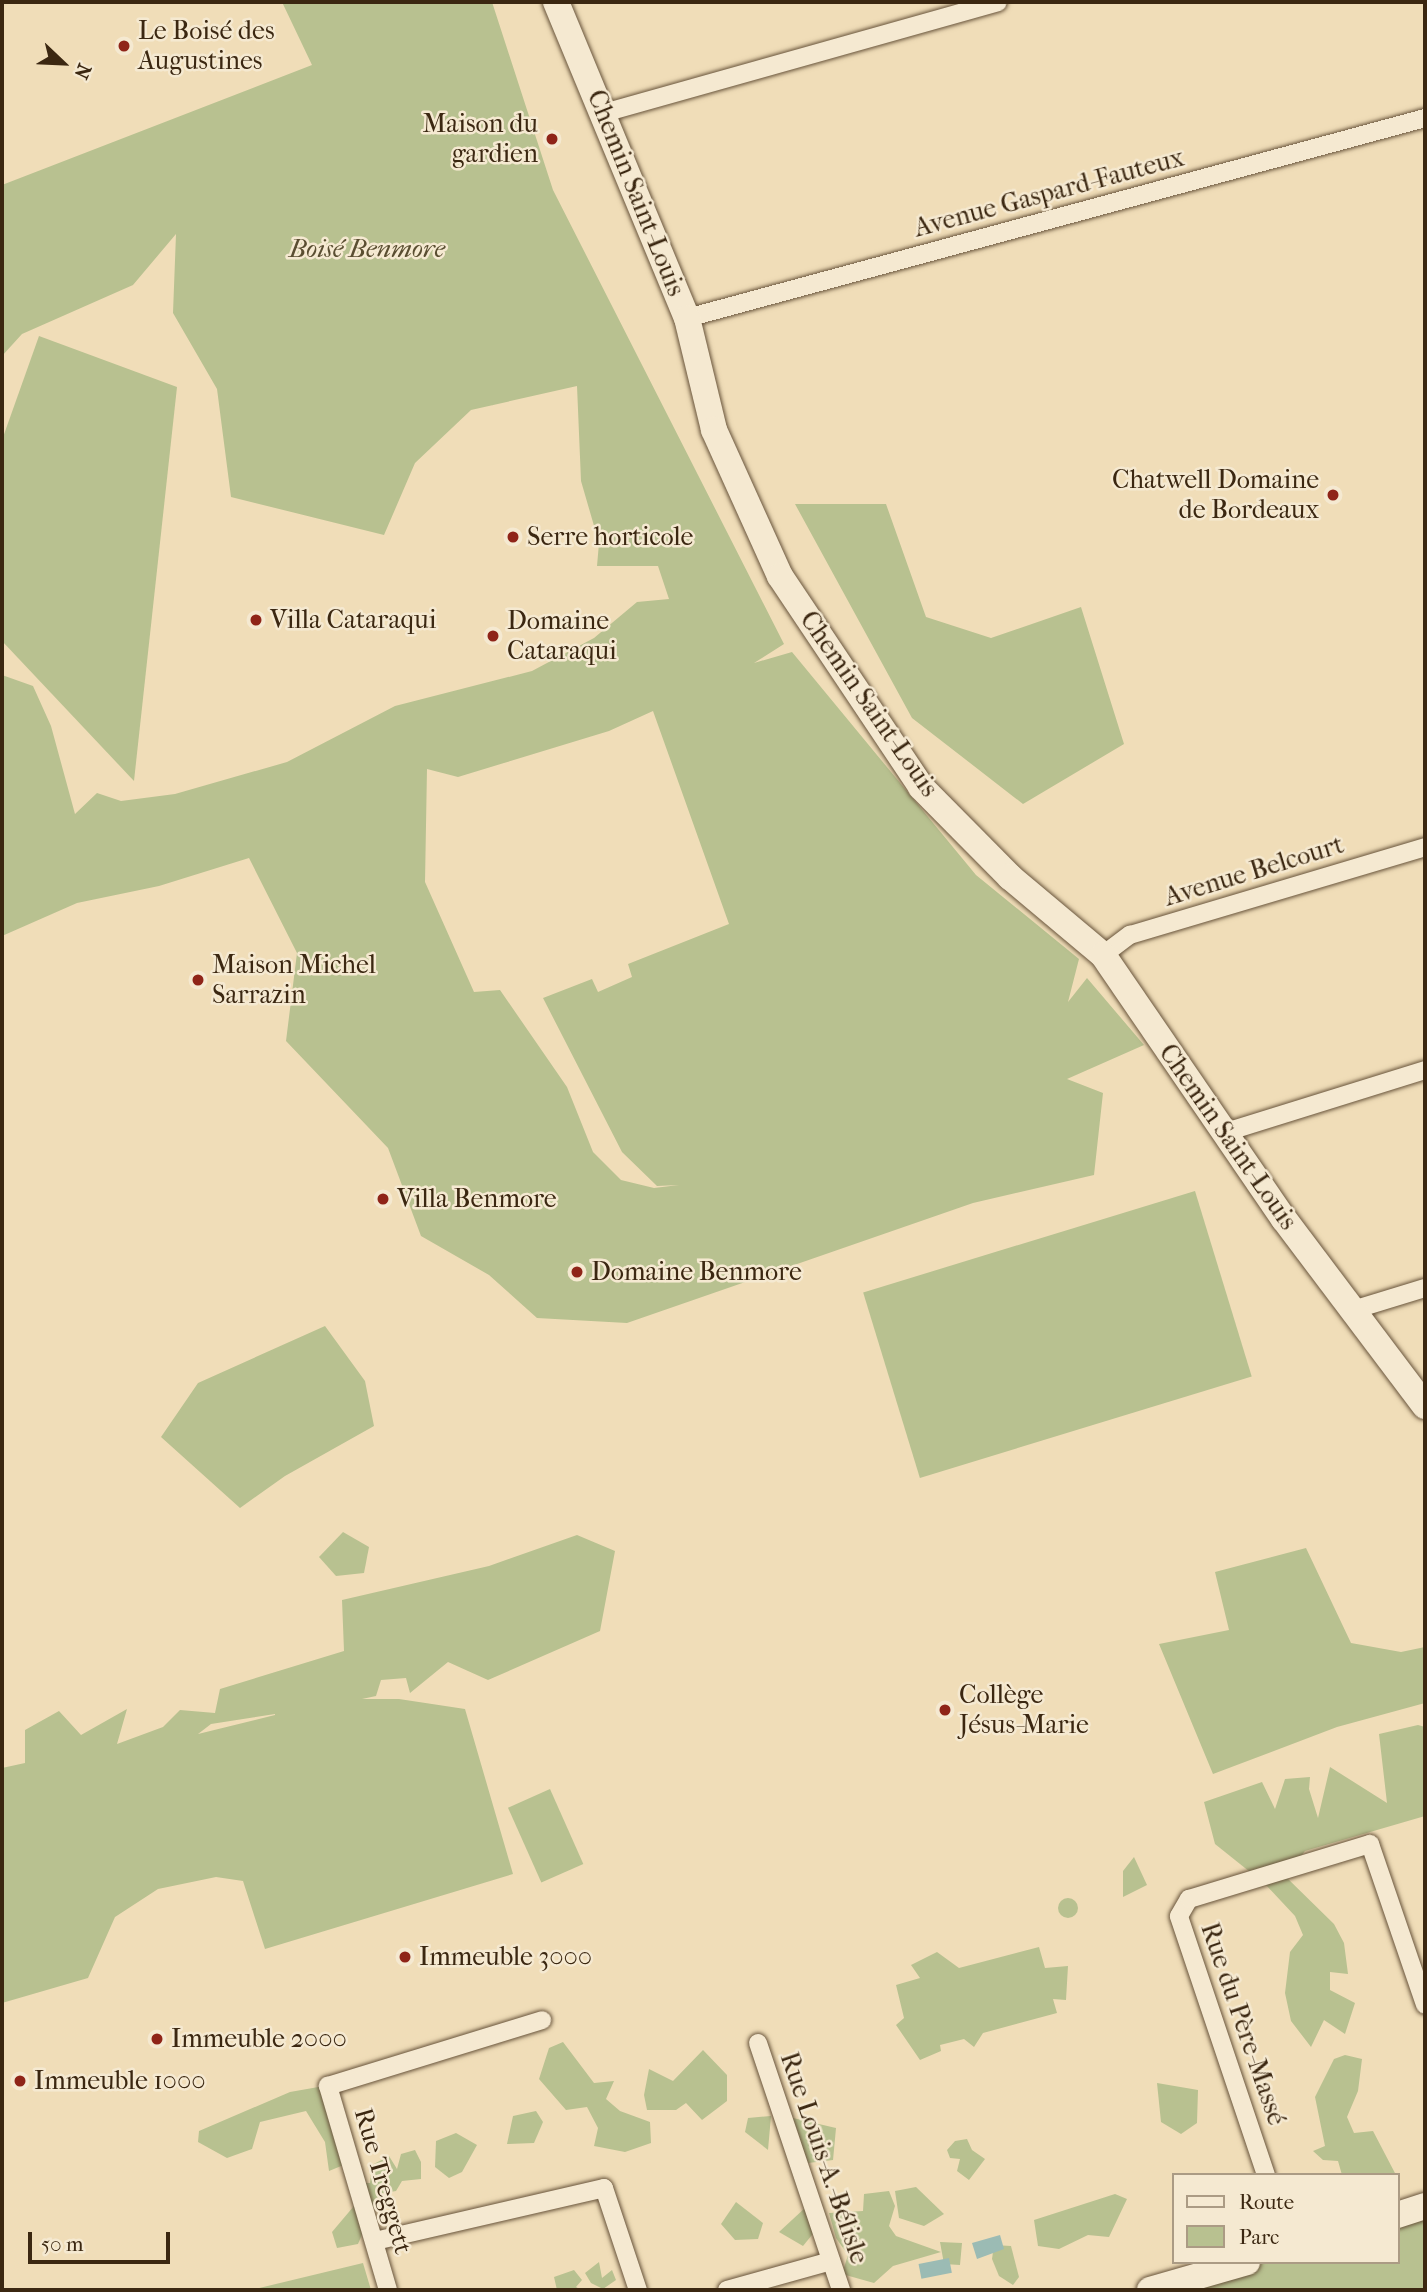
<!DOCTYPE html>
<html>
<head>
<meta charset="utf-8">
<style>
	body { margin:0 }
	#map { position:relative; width:1427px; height:2292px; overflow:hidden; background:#f0ddb8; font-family:"IM FELL French Canon",serif }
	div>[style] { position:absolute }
	.green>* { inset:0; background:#b8c190; transform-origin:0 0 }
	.round { border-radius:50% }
	.water>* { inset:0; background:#9bbbb4; transform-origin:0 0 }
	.roads { filter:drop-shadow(0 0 2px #68543b) drop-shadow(0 0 2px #68543b) }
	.street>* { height:18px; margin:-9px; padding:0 9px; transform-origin:9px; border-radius:9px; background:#f5e9d1 }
	.secondary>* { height:26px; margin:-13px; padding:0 13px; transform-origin:13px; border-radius:13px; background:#f5e9d1 }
	.dots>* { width:19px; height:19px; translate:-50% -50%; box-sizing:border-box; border:4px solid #f5e9d1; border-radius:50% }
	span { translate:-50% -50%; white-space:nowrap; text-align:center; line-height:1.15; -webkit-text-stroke:5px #f5e9d1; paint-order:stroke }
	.poi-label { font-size:26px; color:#3b2711 }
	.left { translate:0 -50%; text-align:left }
	.right { translate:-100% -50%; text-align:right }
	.street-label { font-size:26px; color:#3b2711 }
	.park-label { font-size:26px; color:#5a4e31; font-style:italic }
	.frame { position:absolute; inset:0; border:4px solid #3b2711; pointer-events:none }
	.legend { position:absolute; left:1172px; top:2173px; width:228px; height:91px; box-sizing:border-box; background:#f5e9d1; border:2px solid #ab9b84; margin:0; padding:9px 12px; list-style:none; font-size:21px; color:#3b2711 }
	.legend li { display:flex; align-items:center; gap:14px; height:35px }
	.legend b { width:35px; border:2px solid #ab9b84 }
	.north { position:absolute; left:28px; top:28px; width:70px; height:70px; -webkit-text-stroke:5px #f5e9d1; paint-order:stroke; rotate:113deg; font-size:19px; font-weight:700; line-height:28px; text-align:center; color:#3b2711 }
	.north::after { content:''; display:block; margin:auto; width:24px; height:32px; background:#3b2711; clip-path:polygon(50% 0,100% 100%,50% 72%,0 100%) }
	.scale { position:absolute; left:28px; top:2232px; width:142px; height:32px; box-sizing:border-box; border:4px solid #3b2711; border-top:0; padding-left:9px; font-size:21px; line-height:24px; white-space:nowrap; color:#3b2711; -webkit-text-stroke:5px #f5e9d1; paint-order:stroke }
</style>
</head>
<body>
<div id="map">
	<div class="green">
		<div style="clip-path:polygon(evenodd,282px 2px,492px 2px,553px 190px,784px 644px,754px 663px,792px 652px,976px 875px,1079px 959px,1068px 1002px,1087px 978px,1144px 1045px,1067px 1079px,1103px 1093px,1094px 1175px,973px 1203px,627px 1323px,537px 1318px,489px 1275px,421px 1236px,388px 1148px,286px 1041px,297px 953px,249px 858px,159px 886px,77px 903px,2px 936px,2px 675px,33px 686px,51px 726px,75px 814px,97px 793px,121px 801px,175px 794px,287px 762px,395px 706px,532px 671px,594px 638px,637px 602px,669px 599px,658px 566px,597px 566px,599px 543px,581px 481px,577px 386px,471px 410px,415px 463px,384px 535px,231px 497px,217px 389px,173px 313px,176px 234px,133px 285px,22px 334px,2px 356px,2px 185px,312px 65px,282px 2px,653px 711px,729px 924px,628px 964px,632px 977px,598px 992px,592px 979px,543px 998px,622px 1152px,657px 1186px,679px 1185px,654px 1188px,621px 1180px,593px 1152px,567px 1087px,500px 990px,474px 992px,425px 882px,427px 769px,458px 777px,609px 731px,653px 711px)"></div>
		<div style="clip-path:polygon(39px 336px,177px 387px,134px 781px,2px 641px,2px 440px)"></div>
		<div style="clip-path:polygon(795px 504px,886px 504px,926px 617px,991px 638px,1081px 607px,1124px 744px,1023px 804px,912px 718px)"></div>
		<div style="left:1195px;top:1191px;width:194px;height:347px;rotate:73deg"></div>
		<div style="clip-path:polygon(325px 1326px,365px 1381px,374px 1426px,285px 1476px,240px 1508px,161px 1437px,198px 1383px)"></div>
		<div style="clip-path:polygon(343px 1532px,369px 1547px,364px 1573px,336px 1576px,319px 1557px)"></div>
		<div style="clip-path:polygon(evenodd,577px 1535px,615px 1551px,600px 1631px,488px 1680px,448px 1662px,410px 1693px,406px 1678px,381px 1680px,376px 1696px,362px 1699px,399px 1699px,465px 1709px,513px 1874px,265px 1949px,243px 1881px,216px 1877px,158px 1889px,115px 1917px,88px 1978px,2px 2003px,2px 1768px,25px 1763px,25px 1730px,59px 1711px,81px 1735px,127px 1709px,117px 1744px,163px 1727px,180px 1710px,215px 1713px,220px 1689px,344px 1651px,342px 1600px,489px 1566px,577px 1535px,275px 1714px,275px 1715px,198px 1734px,211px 1724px,275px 1714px)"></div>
		<div style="clip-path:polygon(1306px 1548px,1351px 1643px,1401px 1652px,1425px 1647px,1425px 1703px,1337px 1727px,1213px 1774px,1159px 1644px,1229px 1630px,1215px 1572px)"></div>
		<div style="clip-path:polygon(1418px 1725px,1425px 1727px,1425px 1816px,1305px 1851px,1285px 1876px,1334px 1924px,1344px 1943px,1348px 1974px,1330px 1972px,1330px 1990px,1355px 2003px,1345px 2034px,1324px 2020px,1311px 2047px,1291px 2021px,1285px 1993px,1290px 1952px,1303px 1935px,1295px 1916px,1265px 1884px,1215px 1844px,1204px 1802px,1262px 1782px,1275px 1809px,1285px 1779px,1310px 1777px,1309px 1789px,1318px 1818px,1330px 1767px,1387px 1803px,1379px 1734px)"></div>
		<div style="left:550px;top:1789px;width:82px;height:46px;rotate:66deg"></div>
		<div style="clip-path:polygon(1134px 1857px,1147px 1885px,1123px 1897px,1123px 1871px)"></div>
		<div class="round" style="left:1058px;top:1898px;width:20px;height:20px"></div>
		<div style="clip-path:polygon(1039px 1947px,1045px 1968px,1068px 1966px,1066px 2000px,1053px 1999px,1057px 2013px,983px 2033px,974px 2047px,964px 2039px,940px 2045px,941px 2051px,920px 2060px,896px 2025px,904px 2018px,896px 1985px,920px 1978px,911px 1965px,937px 1952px,959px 1968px)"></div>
		<div style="clip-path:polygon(563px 2042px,594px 2083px,614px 2081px,606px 2099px,620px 2111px,650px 2122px,651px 2143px,625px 2152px,594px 2146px,598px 2128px,587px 2107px,566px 2110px,539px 2079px,549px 2048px)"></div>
		<div style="clip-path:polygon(703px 2050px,727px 2075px,727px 2101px,702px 2120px,686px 2103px,676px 2110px,647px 2110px,644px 2095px,649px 2069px,673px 2081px)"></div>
		<div style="clip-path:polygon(1345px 2055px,1362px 2059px,1358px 2091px,1347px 2117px,1354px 2133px,1373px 2131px,1396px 2175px,1342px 2175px,1338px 2161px,1323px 2160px,1313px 2151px,1325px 2146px,1315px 2097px,1334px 2059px)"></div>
		<div style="clip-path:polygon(1157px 2083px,1198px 2090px,1197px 2123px,1181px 2134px,1161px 2122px)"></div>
		<div style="clip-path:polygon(324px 2086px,346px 2164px,329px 2171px,325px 2142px,306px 2111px,260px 2122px,252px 2149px,227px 2158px,198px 2142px,199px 2131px,290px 2092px)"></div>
		<div style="clip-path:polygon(536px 2111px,543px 2122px,534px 2143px,507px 2144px,513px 2116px)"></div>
		<div style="clip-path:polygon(771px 2116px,768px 2150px,745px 2132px,748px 2118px)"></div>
		<div style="clip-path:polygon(793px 2118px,836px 2128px,833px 2160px,808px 2163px)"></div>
		<div style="clip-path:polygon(456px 2133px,477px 2145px,462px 2172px,449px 2178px,435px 2167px,436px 2141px)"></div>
		<div style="clip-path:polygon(967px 2139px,972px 2150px,985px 2159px,969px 2180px,957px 2171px,960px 2159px,950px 2158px,947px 2150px,955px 2141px)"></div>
		<div style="clip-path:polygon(415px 2150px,421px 2162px,421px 2179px,402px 2181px,396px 2191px,379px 2194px,358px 2244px,337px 2248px,332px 2232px,359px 2200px,364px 2183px,370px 2183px,372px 2165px,389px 2156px,397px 2169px,401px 2154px)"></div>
		<div style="clip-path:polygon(916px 2187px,944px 2214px,924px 2226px,899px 2218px,895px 2191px)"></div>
		<div style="clip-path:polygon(889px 2191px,895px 2206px,889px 2226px,896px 2236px,941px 2252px,893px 2266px,874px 2283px,842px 2274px,848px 2255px,836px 2238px,829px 2213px,863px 2211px,864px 2194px)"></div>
		<div style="clip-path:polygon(1115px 2194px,1127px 2199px,1109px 2237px,1088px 2235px,1059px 2249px,1038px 2246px,1034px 2220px)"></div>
		<div style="clip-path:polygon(736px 2202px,763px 2223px,758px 2239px,735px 2240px,721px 2224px)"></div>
		<div style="clip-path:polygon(1425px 2206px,1425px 2290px,1151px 2290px,1247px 2262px,1397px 2262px,1397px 2215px)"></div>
		<div style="clip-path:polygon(806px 2207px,816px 2230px,803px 2246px,779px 2232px)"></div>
		<div style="clip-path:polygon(940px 2242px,962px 2243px,960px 2265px,944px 2264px)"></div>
		<div style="clip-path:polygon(994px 2245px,1011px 2246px,1019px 2277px,1013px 2285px,999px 2276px,992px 2259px)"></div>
		<div style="clip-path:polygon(599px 2262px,602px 2278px,612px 2270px,616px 2280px,603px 2289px,591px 2283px,585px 2273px)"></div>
		<div style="clip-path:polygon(363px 2263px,371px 2290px,251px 2290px)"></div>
		<div style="clip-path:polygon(574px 2270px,582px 2280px,576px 2287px,581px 2290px,557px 2290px,554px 2277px)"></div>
	</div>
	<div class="water">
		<div style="clip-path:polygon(1000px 2235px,1004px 2249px,977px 2259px,972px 2243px)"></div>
		<div style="left:949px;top:2258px;width:15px;height:31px;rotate:79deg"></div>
	</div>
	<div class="roads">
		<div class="street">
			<div style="left:604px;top:113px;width:409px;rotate:-15.7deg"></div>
			<div style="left:687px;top:318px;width:765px;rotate:-15.16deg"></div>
			<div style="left:1103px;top:955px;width:34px;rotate:-37deg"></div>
			<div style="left:1130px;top:935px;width:308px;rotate:-16.6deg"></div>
			<div style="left:1223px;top:1133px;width:212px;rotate:-17.3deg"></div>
			<div style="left:1353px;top:1310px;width:75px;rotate:-17deg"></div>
			<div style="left:758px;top:2043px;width:261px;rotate:71.4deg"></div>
			<div style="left:1266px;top:2175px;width:273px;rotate:-108.6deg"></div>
			<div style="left:1179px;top:1916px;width:20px;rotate:-60deg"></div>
			<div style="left:1189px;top:1899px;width:189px;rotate:-16.9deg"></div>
			<div style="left:1370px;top:1844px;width:170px;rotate:71.1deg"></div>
			<div style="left:375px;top:2241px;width:235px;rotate:-13deg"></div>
			<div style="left:604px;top:2188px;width:108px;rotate:71.6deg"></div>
			<div style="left:388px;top:2290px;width:213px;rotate:-106.4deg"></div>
			<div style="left:328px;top:2086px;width:224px;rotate:-17.1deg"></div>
			<div style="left:727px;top:2290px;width:108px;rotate:-15.6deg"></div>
		</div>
		<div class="secondary">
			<div style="left:556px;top:2px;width:342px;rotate:67.5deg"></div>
			<div style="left:687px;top:318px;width:115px;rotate:76.4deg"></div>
			<div style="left:714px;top:430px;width:160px;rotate:65.7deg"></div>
			<div style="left:780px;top:576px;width:254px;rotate:56.2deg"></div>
			<div style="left:921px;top:787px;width:127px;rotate:45.3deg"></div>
			<div style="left:1010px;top:877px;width:121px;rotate:40deg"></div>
			<div style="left:1103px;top:955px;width:320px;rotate:55.6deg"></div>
			<div style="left:1284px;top:1219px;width:234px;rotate:53deg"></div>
			<div style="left:1397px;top:2215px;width:29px;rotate:-18deg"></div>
			<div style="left:1150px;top:2290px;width:101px;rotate:-16.1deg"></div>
		</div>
	</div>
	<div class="dots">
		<div style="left:124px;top:46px;background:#8f2418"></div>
		<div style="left:552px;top:139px;background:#8f2418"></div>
		<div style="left:1333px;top:495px;background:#8f2418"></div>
		<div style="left:513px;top:537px;background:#8f2418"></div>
		<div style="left:256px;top:620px;background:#8f2418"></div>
		<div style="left:493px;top:636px;background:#8f2418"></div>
		<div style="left:198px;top:980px;background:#8f2418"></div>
		<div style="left:383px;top:1199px;background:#8f2418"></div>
		<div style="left:577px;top:1272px;background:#8f2418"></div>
		<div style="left:945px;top:1710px;background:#8f2418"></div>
		<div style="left:405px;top:1957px;background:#8f2418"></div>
		<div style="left:157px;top:2039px;background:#8f2418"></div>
		<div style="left:20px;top:2081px;background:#8f2418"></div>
	</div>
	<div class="poi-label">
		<span class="left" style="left:138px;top:46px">Le Boisé des<br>Augustines</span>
		<span class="right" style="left:538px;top:139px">Maison du<br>gardien</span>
		<span class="right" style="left:1319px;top:495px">Chatwell Domaine<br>de Bordeaux</span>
		<span class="left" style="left:527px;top:537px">Serre horticole</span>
		<span class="left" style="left:270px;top:620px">Villa Cataraqui</span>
		<span class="left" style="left:507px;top:636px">Domaine<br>Cataraqui</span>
		<span class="left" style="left:212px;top:980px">Maison Michel<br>Sarrazin</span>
		<span class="left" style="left:397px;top:1199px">Villa Benmore</span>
		<span class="left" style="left:591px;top:1272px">Domaine Benmore</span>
		<span class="left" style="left:959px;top:1710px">Collège<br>Jésus-Marie</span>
		<span class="left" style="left:419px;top:1957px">Immeuble 3000</span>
		<span class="left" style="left:171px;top:2039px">Immeuble 2000</span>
		<span class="left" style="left:34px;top:2081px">Immeuble 1000</span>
	</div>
	<div class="street-label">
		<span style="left:636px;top:193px;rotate:68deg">Chemin Saint-Louis</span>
		<span style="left:1049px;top:193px;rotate:-15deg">Avenue Gaspard-Fauteux</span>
		<span style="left:869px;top:704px;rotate:55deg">Chemin Saint-Louis</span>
		<span style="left:1254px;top:871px;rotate:-17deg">Avenue Belcourt</span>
		<span style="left:1228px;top:1137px;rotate:55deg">Chemin Saint-Louis</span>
		<span style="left:1243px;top:2024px;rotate:71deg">Rue du Père-Massé</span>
		<span style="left:824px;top:2158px;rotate:71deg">Rue Louis-A.-Bélisle</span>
		<span style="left:383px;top:2181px;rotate:74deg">Rue Treggett</span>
	</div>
	<div class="park-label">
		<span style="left:367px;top:249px">Boisé Benmore</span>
	</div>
	<div class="frame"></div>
	<ul class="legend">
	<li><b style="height:9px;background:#f5e9d1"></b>Route</li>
	<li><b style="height:19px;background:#b8c190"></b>Parc</li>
	</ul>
	<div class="north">N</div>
	<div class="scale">50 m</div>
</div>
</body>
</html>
